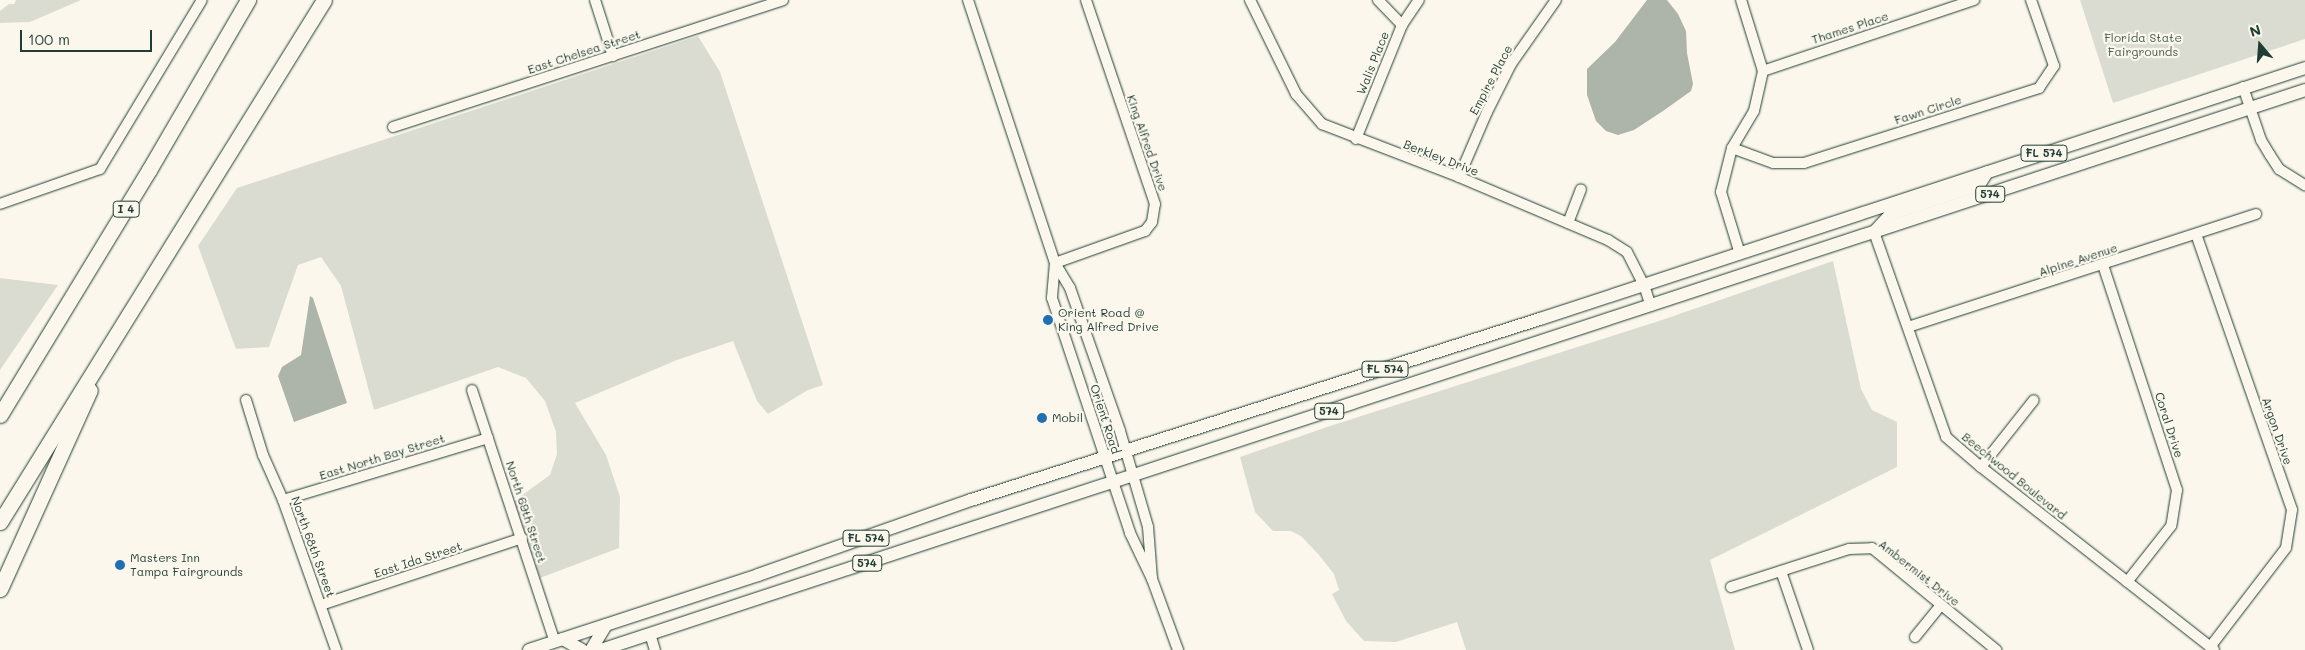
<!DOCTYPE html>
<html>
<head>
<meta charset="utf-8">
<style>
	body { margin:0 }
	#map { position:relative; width:2305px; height:650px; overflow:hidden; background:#fbf7ec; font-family:Mali,sans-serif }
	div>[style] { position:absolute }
	.green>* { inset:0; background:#dbdcd1 }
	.water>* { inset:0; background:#adb4aa }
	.roads { filter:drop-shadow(0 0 1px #1f3d34) drop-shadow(0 0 1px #1f3d34) }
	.minor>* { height:10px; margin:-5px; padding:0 5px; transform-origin:5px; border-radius:5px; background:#fbf7ec }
	.major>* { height:12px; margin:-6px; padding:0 6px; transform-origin:6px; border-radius:6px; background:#fbf7ec }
	.highway>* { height:15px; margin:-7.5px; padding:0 7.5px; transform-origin:7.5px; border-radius:7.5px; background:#fbf7ec }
	.dots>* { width:14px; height:14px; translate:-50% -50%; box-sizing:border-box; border:2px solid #fbf7ec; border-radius:50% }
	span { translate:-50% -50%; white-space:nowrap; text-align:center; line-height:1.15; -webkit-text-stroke:4.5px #fbf7ec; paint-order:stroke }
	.shield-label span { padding:1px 4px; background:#fbf7ec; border:1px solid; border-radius:4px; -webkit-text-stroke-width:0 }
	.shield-label { font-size:11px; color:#1f3d34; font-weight:700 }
	.street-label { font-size:12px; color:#1f3d34 }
	.park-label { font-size:12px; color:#455d53 }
	.poi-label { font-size:12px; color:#1f3d34 }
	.left { translate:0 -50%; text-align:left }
	.north { position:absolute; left:2235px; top:20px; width:50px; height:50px; -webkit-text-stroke:4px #fbf7ec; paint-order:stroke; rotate:342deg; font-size:14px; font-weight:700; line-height:20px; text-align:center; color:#1f3d34 }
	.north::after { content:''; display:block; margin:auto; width:18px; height:22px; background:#1f3d34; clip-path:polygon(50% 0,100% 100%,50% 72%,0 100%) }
	.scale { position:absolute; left:20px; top:30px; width:132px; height:22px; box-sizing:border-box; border:2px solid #1f3d34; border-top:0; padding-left:6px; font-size:15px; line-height:18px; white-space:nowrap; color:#1f3d34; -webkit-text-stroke:4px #fbf7ec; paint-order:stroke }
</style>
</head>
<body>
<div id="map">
	<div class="green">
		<div style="clip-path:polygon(16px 0,81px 0,30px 22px,0 23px,0 11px,9px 4px,14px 4px)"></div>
		<div style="clip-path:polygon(2080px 0,2305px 0,2305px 39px,2113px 103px)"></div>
		<div style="clip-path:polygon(698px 36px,720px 72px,823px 385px,808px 390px,768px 414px,757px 401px,733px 341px,677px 360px,575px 403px,606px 455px,620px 497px,619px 548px,540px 578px,514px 501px,550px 475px,557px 454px,556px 432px,545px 401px,526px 378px,498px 367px,374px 410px,341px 286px,321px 257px,298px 265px,269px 347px,236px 349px,198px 246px,237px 188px)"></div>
		<div style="clip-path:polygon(1833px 261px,1861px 389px,1872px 410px,1897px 422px,1897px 467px,1710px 560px,1735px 650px,1466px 650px,1457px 622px,1396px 642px,1364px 641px,1346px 621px,1332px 594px,1339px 590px,1334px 574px,1319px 555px,1301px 536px,1291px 531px,1273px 531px,1255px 512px,1240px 457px,1330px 426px,1659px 321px)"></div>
		<div style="clip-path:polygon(0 278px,58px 285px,0 370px)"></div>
	</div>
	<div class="water">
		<div style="clip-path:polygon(1647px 0,1667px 0,1678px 14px,1686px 31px,1687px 53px,1693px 84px,1691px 91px,1663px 111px,1634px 130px,1618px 135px,1606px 131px,1596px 121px,1587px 95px,1587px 69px,1615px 42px)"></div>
		<div style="clip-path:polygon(310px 296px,313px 298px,347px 403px,294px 422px,278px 376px,282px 367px,301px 355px)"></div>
	</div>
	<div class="roads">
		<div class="minor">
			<div style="left:595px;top:0;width:59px;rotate:72.2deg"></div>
			<div style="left:968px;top:0;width:277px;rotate:71.7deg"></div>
			<div style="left:1055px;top:263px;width:29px;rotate:59deg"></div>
			<div style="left:1070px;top:288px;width:151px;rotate:70.7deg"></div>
			<div style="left:1120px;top:431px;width:100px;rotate:73.7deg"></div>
			<div style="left:1148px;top:527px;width:52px;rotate:85.6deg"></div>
			<div style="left:1250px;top:0;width:105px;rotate:63.9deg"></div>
			<div style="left:1296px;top:94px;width:40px;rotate:49deg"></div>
			<div style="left:1322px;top:124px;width:147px;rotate:21.1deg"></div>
			<div style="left:1459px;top:177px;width:162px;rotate:22.9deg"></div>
			<div style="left:1608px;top:240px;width:22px;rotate:32deg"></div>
			<div style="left:1627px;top:252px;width:37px;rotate:63deg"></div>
			<div style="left:1644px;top:285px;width:22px;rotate:72deg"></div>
			<div style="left:1378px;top:0;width:35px;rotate:46deg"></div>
			<div style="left:1763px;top:71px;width:223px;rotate:-18.6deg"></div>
			<div style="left:2243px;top:87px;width:56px;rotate:71.2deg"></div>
			<div style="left:2261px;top:140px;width:17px;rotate:59deg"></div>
			<div style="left:2270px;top:155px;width:17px;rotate:57deg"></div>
			<div style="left:2279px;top:169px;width:31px;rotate:32deg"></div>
			<div style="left:393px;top:127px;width:410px;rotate:-18deg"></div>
			<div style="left:1356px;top:139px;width:123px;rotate:-68deg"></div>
			<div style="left:1402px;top:25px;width:30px;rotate:-56deg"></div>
			<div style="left:1732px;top:148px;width:44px;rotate:20.1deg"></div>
			<div style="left:1773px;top:163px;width:31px"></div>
			<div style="left:1804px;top:163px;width:247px;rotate:-17.7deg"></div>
			<div style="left:2039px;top:88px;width:27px;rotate:-56deg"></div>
			<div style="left:2054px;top:66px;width:70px;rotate:-109.2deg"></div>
			<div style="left:1459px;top:177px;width:71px;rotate:-66.7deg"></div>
			<div style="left:1487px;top:112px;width:54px;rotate:-63.4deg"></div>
			<div style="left:1511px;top:64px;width:78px;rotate:-54.9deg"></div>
			<div style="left:0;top:204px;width:106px;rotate:-19.3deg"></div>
			<div style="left:100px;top:169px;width:197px;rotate:-58.9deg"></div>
			<div style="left:1568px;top:223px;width:36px;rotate:-69deg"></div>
			<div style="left:1874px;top:232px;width:217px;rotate:70.6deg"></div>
			<div style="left:1946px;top:437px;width:46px;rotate:40.6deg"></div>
			<div style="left:1981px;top:467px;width:296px;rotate:38.1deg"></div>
			<div style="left:2196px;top:234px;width:292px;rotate:70.8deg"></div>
			<div style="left:2292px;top:510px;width:38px;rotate:99deg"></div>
			<div style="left:2286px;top:548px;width:125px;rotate:127.5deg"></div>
			<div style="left:1740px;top:254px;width:65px;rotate:-107deg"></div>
			<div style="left:1721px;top:192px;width:45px;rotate:-76deg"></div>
			<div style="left:1732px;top:148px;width:43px;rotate:-59.3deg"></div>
			<div style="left:1754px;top:111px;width:41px;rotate:-77.3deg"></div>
			<div style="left:1763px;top:71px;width:74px;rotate:-107.2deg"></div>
			<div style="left:1055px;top:263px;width:35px;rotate:95deg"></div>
			<div style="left:1052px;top:298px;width:248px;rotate:71.6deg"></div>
			<div style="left:1130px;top:533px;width:51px;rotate:64.4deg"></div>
			<div style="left:1152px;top:579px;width:76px;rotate:69.9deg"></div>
			<div style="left:1055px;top:263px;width:96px;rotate:-19.6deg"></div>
			<div style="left:1145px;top:231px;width:11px;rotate:-52deg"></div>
			<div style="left:1152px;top:222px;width:18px;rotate:-81deg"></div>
			<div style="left:1155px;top:204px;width:215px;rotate:-108.7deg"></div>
			<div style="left:2103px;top:265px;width:237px;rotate:71.8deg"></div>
			<div style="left:2177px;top:490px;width:36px;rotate:99deg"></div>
			<div style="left:2171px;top:526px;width:71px;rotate:128.2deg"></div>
			<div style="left:1908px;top:327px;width:366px;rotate:-18deg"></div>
			<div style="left:472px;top:390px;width:265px;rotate:71.8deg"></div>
			<div style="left:246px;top:400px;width:58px;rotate:72.8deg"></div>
			<div style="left:263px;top:455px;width:49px;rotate:66deg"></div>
			<div style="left:283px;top:500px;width:159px;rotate:70.5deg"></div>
			<div style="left:1981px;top:467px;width:85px;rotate:-51.7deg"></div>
			<div style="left:283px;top:500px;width:214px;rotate:-16.8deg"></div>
			<div style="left:1781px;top:571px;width:83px;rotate:71.1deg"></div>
			<div style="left:1731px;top:587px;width:124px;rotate:-17.9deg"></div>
			<div style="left:1849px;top:549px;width:23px;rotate:-2deg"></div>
			<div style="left:1872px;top:548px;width:161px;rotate:39.4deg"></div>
			<div style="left:321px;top:605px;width:212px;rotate:-18.4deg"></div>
			<div style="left:650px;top:634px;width:17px;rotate:73deg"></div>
			<div style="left:1915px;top:637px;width:41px;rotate:-50.9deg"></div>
		</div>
		<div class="major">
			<div style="left:1876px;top:230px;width:22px;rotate:-47deg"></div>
			<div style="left:1891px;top:214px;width:93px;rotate:-18.2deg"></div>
			<div style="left:1979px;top:185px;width:15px;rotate:-58deg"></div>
			<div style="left:563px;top:639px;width:22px;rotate:30deg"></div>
			<div style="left:529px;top:650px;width:241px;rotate:-18.1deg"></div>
			<div style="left:758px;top:575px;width:226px;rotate:-19.4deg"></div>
			<div style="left:971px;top:500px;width:597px;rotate:-17.65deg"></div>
			<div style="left:1540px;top:319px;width:805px;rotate:-18.16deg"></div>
			<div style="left:591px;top:650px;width:29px;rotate:-59deg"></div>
			<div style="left:601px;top:650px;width:1794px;rotate:-18.19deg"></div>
		</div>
		<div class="highway">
			<div style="left:0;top:415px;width:287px;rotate:-58.7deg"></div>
			<div style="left:149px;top:170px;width:197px;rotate:-59.8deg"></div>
			<div style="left:0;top:522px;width:614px;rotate:-58.17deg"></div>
			<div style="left:0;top:589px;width:218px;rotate:-65.7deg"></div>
		</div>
	</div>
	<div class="dots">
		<div style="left:1048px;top:320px;background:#1f6fb2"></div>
		<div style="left:1042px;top:418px;background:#1f6fb2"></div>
		<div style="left:120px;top:565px;background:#1f6fb2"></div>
	</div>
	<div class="shield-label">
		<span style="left:2044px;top:153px">FL 574</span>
		<span style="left:1990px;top:194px">574</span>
		<span style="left:126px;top:209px">I 4</span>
		<span style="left:1385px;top:369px">FL 574</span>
		<span style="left:1329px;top:411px">574</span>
		<span style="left:866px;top:538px">FL 574</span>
		<span style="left:867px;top:563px">574</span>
	</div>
	<div class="street-label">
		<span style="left:1850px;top:28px;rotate:-18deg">Thames Place</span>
		<span style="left:584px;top:52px;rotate:-18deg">East Chelsea Street</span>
		<span style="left:1373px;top:63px;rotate:-68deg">Walis Place</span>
		<span style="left:1491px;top:80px;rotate:-62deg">Empire Place</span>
		<span style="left:1928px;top:110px;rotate:-18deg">Fawn Circle</span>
		<span style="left:1147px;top:143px;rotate:71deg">King Alfred Drive</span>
		<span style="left:1441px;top:158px;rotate:21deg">Berkley Drive</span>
		<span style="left:2078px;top:260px;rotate:-18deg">Alpine Avenue</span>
		<span style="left:1105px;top:419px;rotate:72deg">Orient Road</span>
		<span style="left:2169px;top:425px;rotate:72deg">Coral Drive</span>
		<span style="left:2277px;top:431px;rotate:71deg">Argon Drive</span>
		<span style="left:382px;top:457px;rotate:-17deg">East North Bay Street</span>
		<span style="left:2014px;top:476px;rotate:39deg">Beechwood Boulevard</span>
		<span style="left:526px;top:512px;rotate:72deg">North 69th Street</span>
		<span style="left:313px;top:547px;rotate:70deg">North 68th Street</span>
		<span style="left:418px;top:560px;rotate:-18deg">East Ida Street</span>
		<span style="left:1919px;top:573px;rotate:38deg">Ambermist Drive</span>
	</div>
	<div class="park-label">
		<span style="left:2143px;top:45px">Florida State<br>Fairgrounds</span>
	</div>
	<div class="poi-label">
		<span class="left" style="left:1058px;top:320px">Orient Road @<br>King Alfred Drive</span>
		<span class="left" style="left:1052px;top:418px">Mobil</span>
		<span class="left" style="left:130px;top:565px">Masters Inn<br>Tampa Fairgrounds</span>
	</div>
	<div class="north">N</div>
	<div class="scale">100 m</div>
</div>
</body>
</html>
